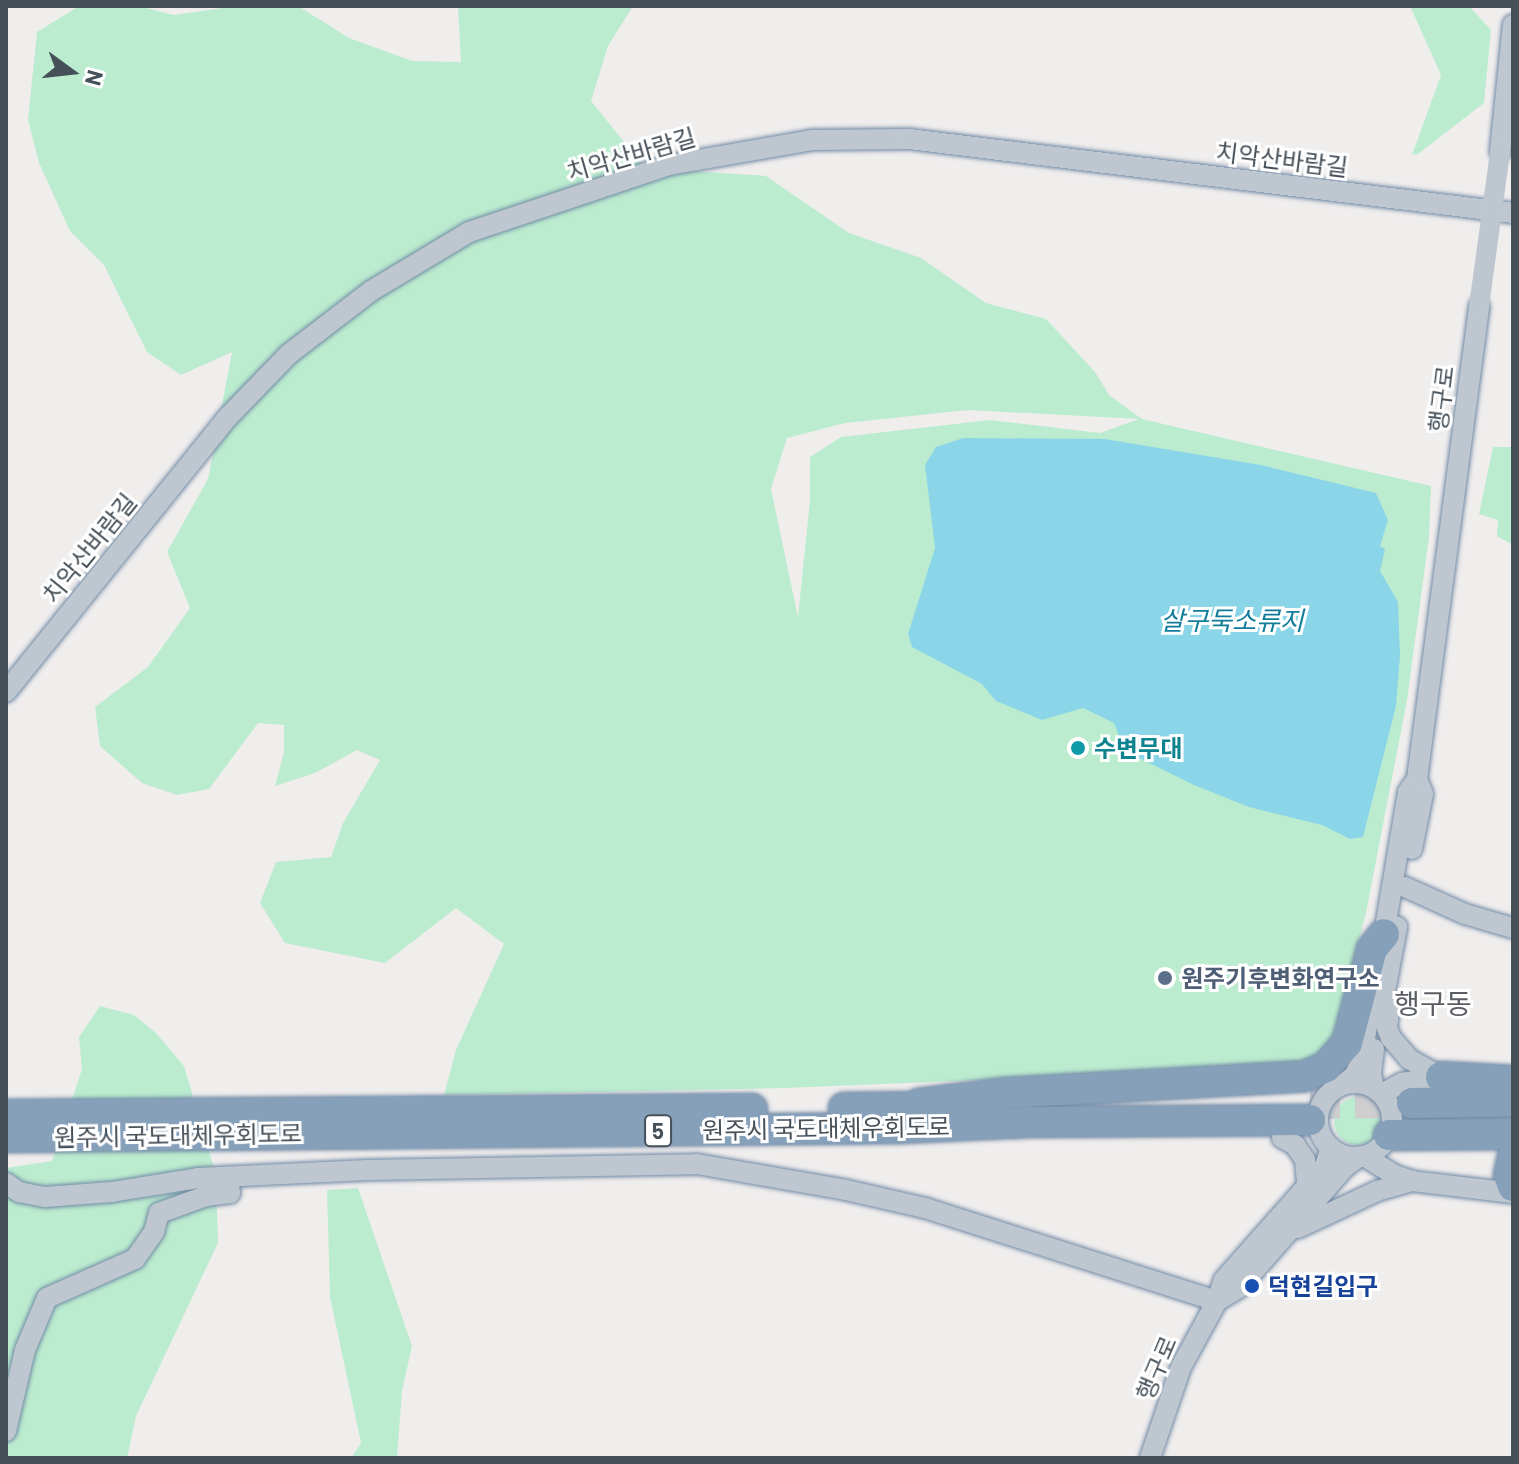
<!DOCTYPE html>
<html>
<head>
<meta charset="utf-8">
<style>
	body { margin:0 }
	#map { position:relative; width:1519px; height:1464px; overflow:hidden; background:#f0eded; font-family:Barlow,"Noto Sans KR",sans-serif }
	div>[style] { position:absolute }
	.green>* { inset:0; background:#bceccf }
	.round { border-radius:50% }
	.water>* { inset:0; background:#8bd5e8 }
	.highway-tunnel>* { height:30px; margin-top:-15px; transform-origin:0; background:repeating-linear-gradient(90deg,#cececf 0 30px,transparent 0 45px) }
	.roads { filter:drop-shadow(0 0 2px #728ba6) drop-shadow(0 0 2px #728ba6) }
	.minor>* { height:20px; margin:-10px; padding:0 10px; transform-origin:10px; border-radius:10px; background:#bec7cf }
	.minor>.ring { margin:-10px; padding:0; box-sizing:content-box; background:none; border:20px solid #bec7cf; border-radius:50% }
	.highway>* { height:30px; margin:-15px; padding:0 15px; transform-origin:15px; border-radius:15px; background:#86a0ba }
	.minor-bridge>* { height:20px; margin:-10px; padding:0 10px; transform-origin:10px; border-radius:10px; background:#bec7cf }
	.dots>* { width:22px; height:22px; translate:-50% -50%; box-sizing:border-box; border:4px solid #fff; border-radius:50% }
	span { translate:-50% -50%; white-space:nowrap; text-align:center; line-height:1.15; -webkit-text-stroke:6px #fff; paint-order:stroke }
	.shield-label span { padding:2px 6px; background:#fff; border:2px solid; border-radius:6px; -webkit-text-stroke-width:0 }
	.shield-label { font-size:22px; color:#465059; font-weight:700 }
	.street-label { font-size:24px; color:#465059 }
	.culture-label { font-size:24px; color:#0d838f; font-weight:700 }
	.left { translate:0 -50%; text-align:left }
	.service-label { font-size:24px; color:#4e5e75; font-weight:700 }
	.transit-label { font-size:24px; color:#164399; font-weight:700 }
	.water-label { font-size:26px; color:#127d9a; font-style:italic }
	.quarter-label { font-size:28px; color:#5a5d62 }
	.frame { position:absolute; inset:0; border:8px solid #465059; pointer-events:none }
	.north { position:absolute; left:32px; top:32px; width:80px; height:80px; -webkit-text-stroke:6px #fff; paint-order:stroke; rotate:105deg; font-size:22px; font-weight:700; line-height:32px; text-align:center; color:#465059 }
	.north::after { content:''; display:block; margin:auto; width:28px; height:36px; background:#465059; clip-path:polygon(50% 0,100% 100%,50% 72%,0 100%) }
</style>
</head>
<body>
<div id="map">
	<div class="green">
		<div style="clip-path:polygon(evenodd,236px 6px,298px 6px,349px 38px,412px 61px,461px 62px,458px 6px,633px 6px,608px 46px,591px 101px,645px 168px,766px 176px,849px 233px,921px 258px,986px 303px,1046px 319px,1095px 372px,1109px 395px,1142px 419px,1431px 486px,1429px 537px,1407px 700px,1366px 913px,1331px 1045px,1307px 1064px,1223px 1070px,785px 1088px,444px 1095px,456px 1050px,504px 944px,456px 908px,385px 963px,285px 943px,260px 903px,276px 862px,331px 857px,343px 823px,380px 760px,357px 750px,315px 773px,275px 786px,284px 752px,284px 725px,258px 723px,209px 789px,177px 795px,142px 783px,100px 746px,95px 707px,148px 667px,190px 608px,167px 552px,208px 479px,232px 352px,181px 375px,147px 352px,104px 265px,70px 231px,39px 163px,28px 120px,37px 32px,76px 8px,142px 7px,174px 15px,236px 6px,968px 410px,1139px 419px,1100px 433px,990px 420px,841px 437px,810px 457px,810px 500px,798px 617px,771px 489px,787px 438px,845px 423px,968px 410px)"></div>
		<div style="clip-path:polygon(1410px 6px,1469px 6px,1491px 30px,1484px 103px,1418px 154px,1412px 155px,1441px 75px)"></div>
		<div style="clip-path:polygon(1493px 447px,1513px 447px,1513px 545px,1497px 536px,1498px 520px,1479px 514px)"></div>
		<div style="clip-path:polygon(100px 1006px,134px 1015px,156px 1033px,184px 1066px,216px 1175px,218px 1243px,136px 1416px,127px 1458px,6px 1458px,6px 1168px,52px 1161px,82px 1069px,79px 1037px)"></div>
		<div class="round" style="left:1334px;top:1097px;width:48px;height:48px"></div>
		<div style="clip-path:polygon(358px 1188px,412px 1346px,402px 1391px,397px 1458px,351px 1458px,361px 1443px,330px 1297px,327px 1190px)"></div>
	</div>
	<div class="water">
		<div style="clip-path:polygon(963px 438px,1105px 439px,1261px 465px,1376px 493px,1388px 520px,1380px 546px,1385px 549px,1380px 571px,1398px 602px,1400px 655px,1396px 706px,1363px 837px,1350px 839px,1322px 825px,1249px 807px,1194px 785px,1125px 751px,1114px 723px,1083px 708px,1042px 720px,996px 701px,982px 684px,912px 647px,908px 634px,935px 548px,925px 465px,936px 447px)"></div>
	</div>
	<div class="highway-tunnel">
		<div style="left:1310px;top:1104px;width:102px;rotate:-0.6deg"></div>
	</div>
	<div class="roads">
		<div class="minor">
			<div style="left:1500px;top:152px;width:128px;rotate:-84.2deg"></div>
			<div style="left:6px;top:692px;width:353px;rotate:-51.1deg"></div>
			<div style="left:228px;top:417px;width:88px;rotate:-45.9deg"></div>
			<div style="left:289px;top:354px;width:103px;rotate:-37.5deg"></div>
			<div style="left:371px;top:291px;width:114px;rotate:-31deg"></div>
			<div style="left:469px;top:232px;width:211px;rotate:-18.5deg"></div>
			<div style="left:669px;top:165px;width:145px;rotate:-9.9deg"></div>
			<div style="left:812px;top:140px;width:97px;rotate:-0.6deg"></div>
			<div style="left:909px;top:139px;width:609px;rotate:6.98deg"></div>
			<div style="left:1412px;top:849px;width:56px;rotate:-78.7deg"></div>
			<div style="left:1423px;top:794px;width:16px;rotate:-112deg"></div>
			<div style="left:1405px;top:887px;width:66px;rotate:24.2deg"></div>
			<div style="left:1465px;top:914px;width:50px;rotate:16.3deg"></div>
			<div style="left:1382px;top:946px;width:156px;rotate:-80.4deg"></div>
			<div style="left:1408px;top:792px;width:16px;rotate:-55deg"></div>
			<div style="left:1417px;top:779px;width:477px;rotate:-82.5deg"></div>
			<div style="left:1390px;top:1003px;width:25px;rotate:97deg"></div>
			<div style="left:1387px;top:1028px;width:11px;rotate:68deg"></div>
			<div style="left:1391px;top:1038px;width:28px;rotate:49deg"></div>
			<div style="left:1409px;top:1059px;width:37px;rotate:29deg"></div>
			<div style="left:1380px;top:1018px;width:93px;rotate:-79.4deg"></div>
			<div style="left:1374px;top:1049px;width:25px;rotate:97deg"></div>
			<div style="left:1371px;top:1074px;width:14px;rotate:78deg"></div>
			<div class="ring" style="left:1318px;top:1083px;width:54px;height:54px"></div>
			<div style="left:1344px;top:1084px;width:13px;rotate:-39deg"></div>
			<div style="left:1354px;top:1076px;width:16px;rotate:-63deg"></div>
			<div style="left:1361px;top:1062px;width:66px;rotate:-80.4deg"></div>
			<div style="left:1382px;top:1094px;width:23px;rotate:-29deg"></div>
			<div style="left:1402px;top:1083px;width:39px;rotate:-9deg"></div>
			<div style="left:1282px;top:1138px;width:15px;rotate:28deg"></div>
			<div style="left:1295px;top:1145px;width:18px;rotate:56deg"></div>
			<div style="left:1305px;top:1160px;width:23px;rotate:85deg"></div>
			<div style="left:1364px;top:1156px;width:36px;rotate:32deg"></div>
			<div style="left:1394px;top:1175px;width:19px;rotate:18deg"></div>
			<div style="left:1412px;top:1181px;width:102px;rotate:6.8deg"></div>
			<div style="left:6px;top:1183px;width:16px;rotate:35deg"></div>
			<div style="left:19px;top:1192px;width:26px;rotate:11deg"></div>
			<div style="left:45px;top:1197px;width:67px;rotate:-4.3deg"></div>
			<div style="left:112px;top:1192px;width:87px;rotate:-9.2deg"></div>
			<div style="left:198px;top:1178px;width:170px;rotate:-2.7deg"></div>
			<div style="left:368px;top:1170px;width:329px;rotate:-1deg"></div>
			<div style="left:697px;top:1164px;width:151px;rotate:9.9deg"></div>
			<div style="left:846px;top:1190px;width:81px;rotate:12.8deg"></div>
			<div style="left:925px;top:1208px;width:306px;rotate:17.7deg"></div>
			<div style="left:1217px;top:1301px;width:26px;rotate:-31deg"></div>
			<div style="left:1239px;top:1288px;width:161px;rotate:-48.8deg"></div>
			<div style="left:1345px;top:1167px;width:17px;rotate:-36deg"></div>
			<div style="left:1298px;top:1228px;width:87px;rotate:-25.1deg"></div>
			<div style="left:1377px;top:1191px;width:36px;rotate:-16deg"></div>
			<div style="left:6px;top:1431px;width:83px;rotate:-76.8deg"></div>
			<div style="left:25px;top:1350px;width:56px;rotate:-67.1deg"></div>
			<div style="left:47px;top:1298px;width:96px;rotate:-23.9deg"></div>
			<div style="left:135px;top:1259px;width:33px;rotate:-55deg"></div>
			<div style="left:154px;top:1232px;width:20px;rotate:-75deg"></div>
			<div style="left:159px;top:1213px;width:50px;rotate:-19.9deg"></div>
			<div style="left:206px;top:1196px;width:24px;rotate:-7deg"></div>
			<div style="left:230px;top:1193px;width:16px;rotate:-97deg"></div>
			<div style="left:1150px;top:1458px;width:96px;rotate:-71.2deg"></div>
			<div style="left:1181px;top:1367px;width:75px;rotate:-61.4deg"></div>
			<div style="left:1217px;top:1301px;width:22px;rotate:-72deg"></div>
			<div style="left:1224px;top:1280px;width:152px;rotate:-48.5deg"></div>
			<div style="left:1325px;top:1166px;width:19px;rotate:-72deg"></div>
		</div>
		<div class="highway">
			<div style="left:1441px;top:1077px;width:72px;rotate:3.2deg"></div>
			<div style="left:1412px;top:1103px;width:101px;rotate:-1.1deg"></div>
			<div style="left:919px;top:1104px;width:87px;rotate:-7.3deg"></div>
			<div style="left:1005px;top:1093px;width:300px;rotate:-3.2deg"></div>
			<div style="left:1305px;top:1076px;width:23px;rotate:-23deg"></div>
			<div style="left:1326px;top:1067px;width:32px;rotate:-49deg"></div>
			<div style="left:1347px;top:1043px;width:97px;rotate:-75.1deg"></div>
			<div style="left:1372px;top:949px;width:19px;rotate:-51deg"></div>
			<div style="left:844px;top:1108px;width:96px;rotate:-0.6deg"></div>
			<div style="left:6px;top:1115px;width:746px;rotate:-0.46deg"></div>
			<div style="left:1389px;top:1135px;width:124px;rotate:-0.5deg"></div>
			<div style="left:6px;top:1137px;width:891px;rotate:-0.58deg"></div>
			<div style="left:897px;top:1128px;width:131px;rotate:-2.6deg"></div>
			<div style="left:1028px;top:1122px;width:282px;rotate:-0.4deg"></div>
			<div style="left:1513px;top:1156px;width:19px;rotate:102deg"></div>
			<div style="left:1509px;top:1175px;width:12px;rotate:70deg"></div>
		</div>
	</div>
	<div class="minor-bridge">
		<div style="left:1479px;top:306px;width:155px;rotate:-82.2deg"></div>
	</div>
	<div class="dots">
		<div style="left:1078px;top:748px;background:#0f9aa8"></div>
		<div style="left:1165px;top:978px;background:#5c6f8a"></div>
		<div style="left:1252px;top:1286px;background:#1a4fb4"></div>
	</div>
	<div class="shield-label">
		<span style="left:658px;top:1131px">5</span>
	</div>
	<div class="street-label">
		<span style="left:631px;top:154px;rotate:-16deg">치악산바람길</span>
		<span style="left:1282px;top:159px;rotate:7deg">치악산바람길</span>
		<span style="left:1441px;top:399px;rotate:-83deg">행구로</span>
		<span style="left:89px;top:548px;rotate:-51deg">치악산바람길</span>
		<span style="left:826px;top:1128px;rotate:-1deg">원주시 국도대체우회도로</span>
		<span style="left:178px;top:1135px;rotate:-1deg">원주시 국도대체우회도로</span>
		<span style="left:1156px;top:1368px;rotate:-67deg">행구로</span>
	</div>
	<div class="culture-label">
		<span class="left" style="left:1094px;top:748px">수변무대</span>
	</div>
	<div class="service-label">
		<span class="left" style="left:1181px;top:978px">원주기후변화연구소</span>
	</div>
	<div class="transit-label">
		<span class="left" style="left:1268px;top:1286px">덕현길입구</span>
	</div>
	<div class="water-label">
		<span style="left:1232px;top:620px">살구둑소류지</span>
	</div>
	<div class="quarter-label">
		<span style="left:1433px;top:1003px">행구동</span>
	</div>
	<div class="frame"></div>
	<div class="north">N</div>
</div>
</body>
</html>
